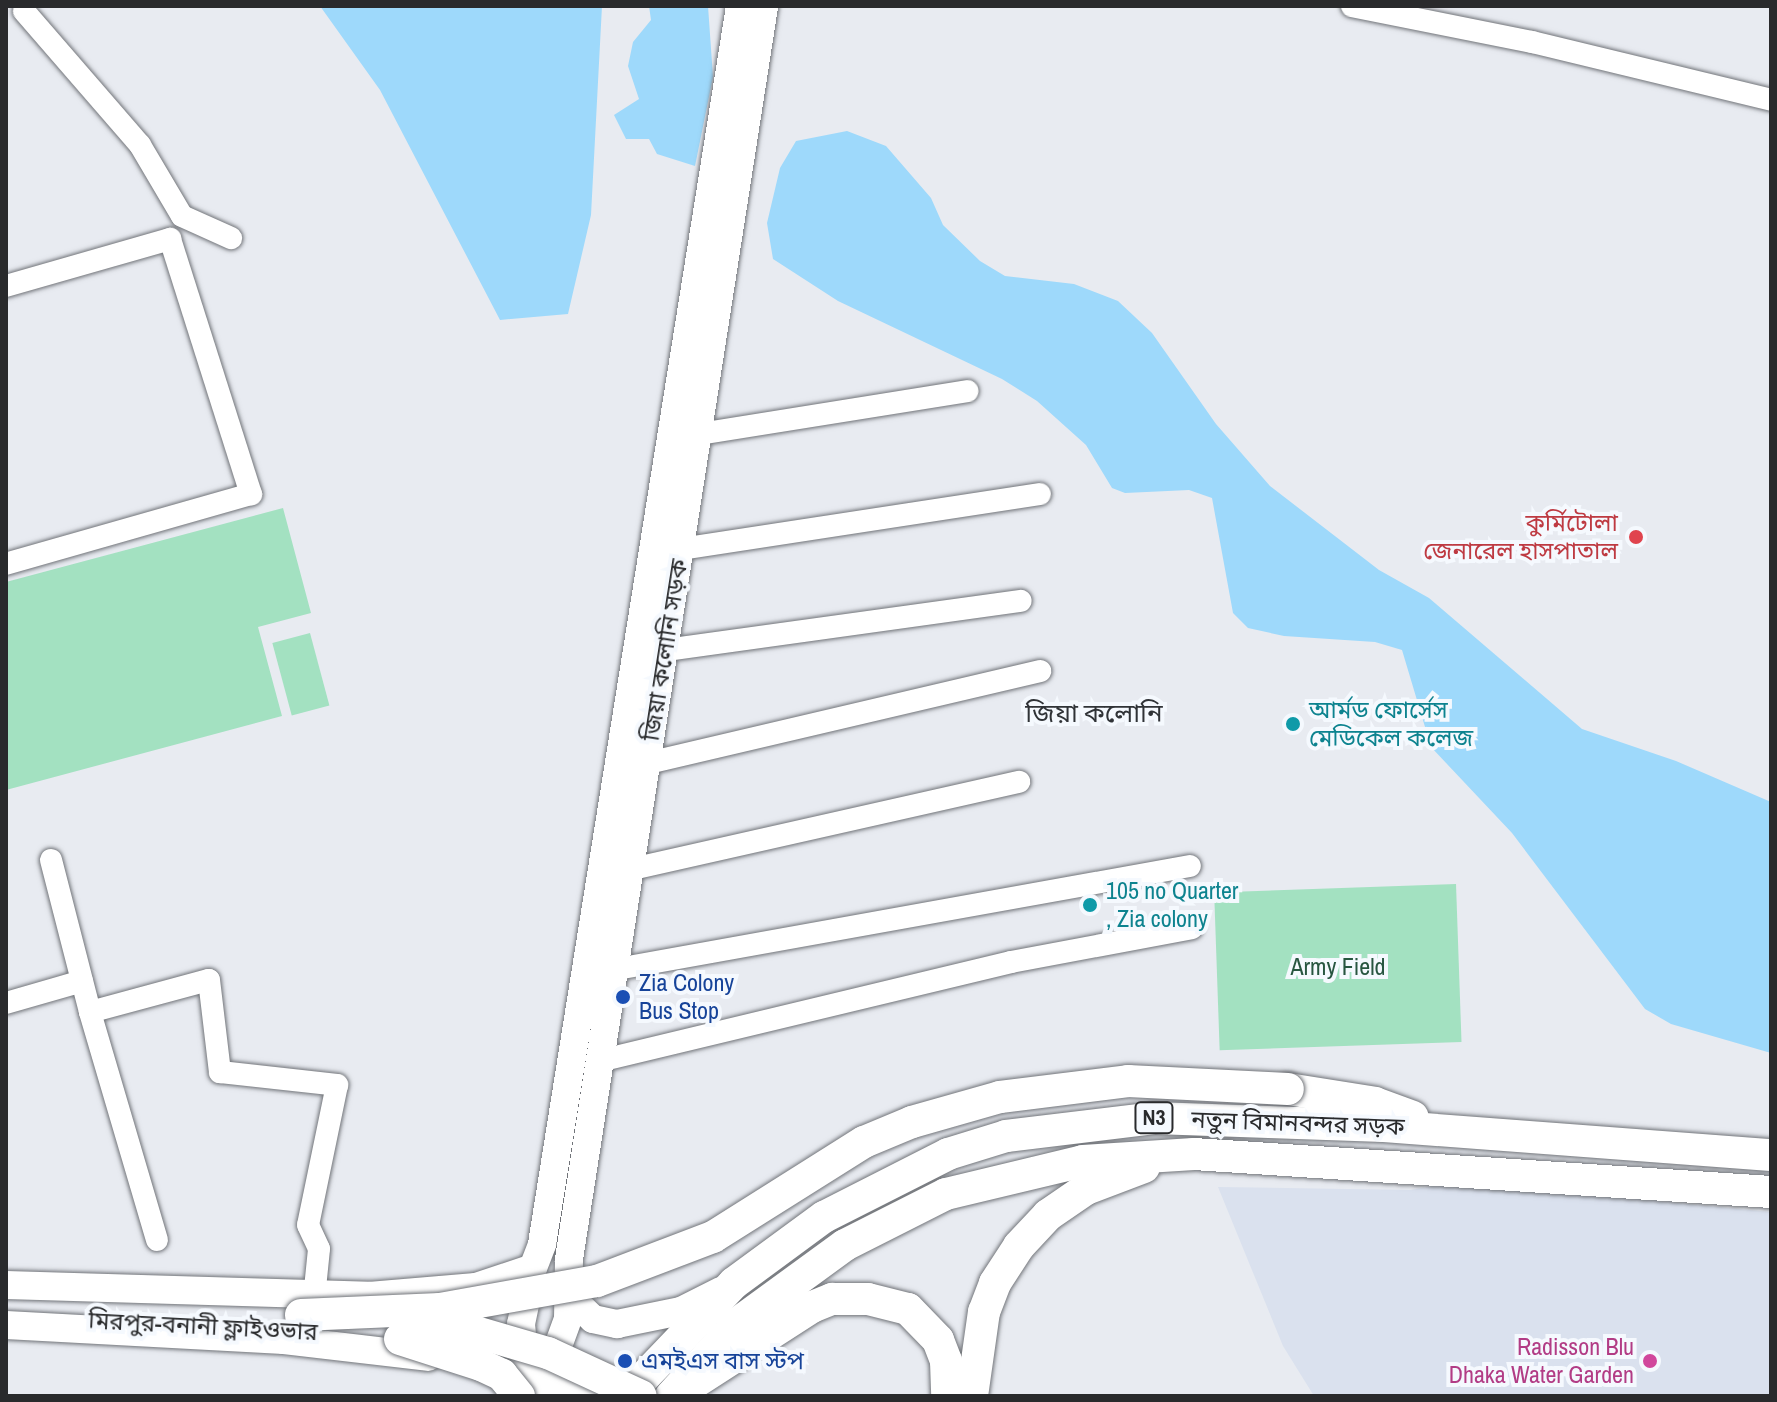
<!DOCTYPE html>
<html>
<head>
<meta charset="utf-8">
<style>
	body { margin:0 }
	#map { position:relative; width:1777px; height:1402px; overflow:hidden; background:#e8ebf1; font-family:"Archivo Narrow","Noto Sans Bengali",sans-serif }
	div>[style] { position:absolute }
	.built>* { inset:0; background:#dae1ee }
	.green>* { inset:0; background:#a3e1c1; transform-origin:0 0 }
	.water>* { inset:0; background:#9ed9fb }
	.roads { filter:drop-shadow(0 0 2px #717479) drop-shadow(0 0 2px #717479) }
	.minor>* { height:22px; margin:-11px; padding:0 11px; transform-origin:11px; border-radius:11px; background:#fff }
	.major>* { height:28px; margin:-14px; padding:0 14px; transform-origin:14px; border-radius:14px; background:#fff }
	.highway>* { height:32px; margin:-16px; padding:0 16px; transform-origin:16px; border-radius:16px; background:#fff }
	.bridges { filter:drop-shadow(0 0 2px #717479) drop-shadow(0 0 2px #717479) }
	.highway-bridge>* { height:32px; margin:-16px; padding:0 16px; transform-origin:16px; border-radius:16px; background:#fff }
	.dots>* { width:22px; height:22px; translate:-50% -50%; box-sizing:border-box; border:4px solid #f5f9fe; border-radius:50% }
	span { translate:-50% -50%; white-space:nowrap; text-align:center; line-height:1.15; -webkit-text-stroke:8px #f5f9fe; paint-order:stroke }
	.shield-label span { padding:2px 6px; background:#f5f9fe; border:2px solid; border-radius:6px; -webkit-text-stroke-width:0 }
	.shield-label { font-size:22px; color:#292a2c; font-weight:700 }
	.health-label { font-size:24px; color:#be3a42 }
	.right { translate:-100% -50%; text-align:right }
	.street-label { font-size:24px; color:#292a2c }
	.culture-label { font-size:24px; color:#0d838f }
	.left { translate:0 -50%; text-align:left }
	.park-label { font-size:24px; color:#285640 }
	.transit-label { font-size:24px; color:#164399 }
	.hotel-label { font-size:24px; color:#b23c85 }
	.neighbourhood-label { font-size:26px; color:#303337 }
	.frame { position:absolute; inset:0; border:8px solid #292a2c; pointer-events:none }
</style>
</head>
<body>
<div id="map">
	<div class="built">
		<div style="clip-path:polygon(1511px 1172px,1657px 1201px,1771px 1212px,1771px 1396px,1314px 1396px,1283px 1346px,1218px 1187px,1410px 1190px)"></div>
	</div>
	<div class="green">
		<div style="clip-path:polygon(283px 508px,311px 613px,258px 627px,282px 716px,6px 790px,6px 582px)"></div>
		<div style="left:310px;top:633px;width:75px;height:39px;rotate:75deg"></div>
		<div style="left:1456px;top:884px;width:158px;height:242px;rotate:88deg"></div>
	</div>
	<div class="water">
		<div style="clip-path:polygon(320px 6px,602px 6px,591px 215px,568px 314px,500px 320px,380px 90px)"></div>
		<div style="clip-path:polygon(649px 6px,708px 6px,713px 77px,695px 166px,657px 154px,649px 139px,626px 139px,614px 115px,639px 99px,628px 66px,633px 42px,651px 20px)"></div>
		<div style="clip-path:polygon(847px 131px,886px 146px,931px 198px,943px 225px,980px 261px,1005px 276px,1074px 284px,1118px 301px,1152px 333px,1216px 424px,1270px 486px,1379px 570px,1429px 598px,1582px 729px,1676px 761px,1771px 802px,1771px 1053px,1671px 1024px,1645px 1009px,1512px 833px,1431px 747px,1402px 650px,1375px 642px,1284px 636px,1248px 628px,1233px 613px,1212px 498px,1189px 490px,1125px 493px,1112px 488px,1086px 445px,1037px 401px,1002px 379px,838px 301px,773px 259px,767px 223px,780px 168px,796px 141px)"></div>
	</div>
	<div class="roads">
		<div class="minor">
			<div style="left:1352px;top:6px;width:184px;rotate:11.3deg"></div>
			<div style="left:1532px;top:42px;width:246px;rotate:13.6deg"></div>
			<div style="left:24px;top:11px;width:177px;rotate:49.1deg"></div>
			<div style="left:140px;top:145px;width:82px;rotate:59.4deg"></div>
			<div style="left:182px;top:216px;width:54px;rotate:24.2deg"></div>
			<div style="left:6px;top:286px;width:171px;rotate:-16deg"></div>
			<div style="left:170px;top:239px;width:268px;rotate:72.4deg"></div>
			<div style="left:251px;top:494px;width:255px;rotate:164.1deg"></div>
			<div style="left:693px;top:435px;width:278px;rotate:-9.1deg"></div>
			<div style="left:681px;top:549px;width:363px;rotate:-8.7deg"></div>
			<div style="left:666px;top:650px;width:358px;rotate:-7.9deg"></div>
			<div style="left:648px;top:763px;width:403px;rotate:-13.2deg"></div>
			<div style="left:51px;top:860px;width:157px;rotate:75.6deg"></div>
			<div style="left:632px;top:869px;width:397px;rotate:-12.7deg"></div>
			<div style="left:617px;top:969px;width:582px;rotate:-10.19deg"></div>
			<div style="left:6px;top:1003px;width:79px;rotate:-16.1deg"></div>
			<div style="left:599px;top:1061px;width:424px;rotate:-13.5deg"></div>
			<div style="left:1011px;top:962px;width:184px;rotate:-10.6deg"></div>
			<div style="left:157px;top:1240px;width:238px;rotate:-106.4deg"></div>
			<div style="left:90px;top:1012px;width:123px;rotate:-15.1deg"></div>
			<div style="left:209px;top:980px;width:93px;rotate:83.2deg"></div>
			<div style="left:220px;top:1072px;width:118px;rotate:6.3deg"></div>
			<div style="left:337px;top:1085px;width:143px;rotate:101.7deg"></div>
			<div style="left:308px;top:1225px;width:26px;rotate:65deg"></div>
			<div style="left:319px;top:1249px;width:49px;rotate:95.8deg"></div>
		</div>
		<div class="major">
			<div style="left:6px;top:1285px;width:363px;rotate:1.7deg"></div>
			<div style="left:369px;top:1296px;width:107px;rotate:-4.8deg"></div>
			<div style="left:476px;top:1287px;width:60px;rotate:-18.4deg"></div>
			<div style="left:533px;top:1268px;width:26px;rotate:-69deg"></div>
			<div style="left:542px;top:1244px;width:1254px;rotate:-80.91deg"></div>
			<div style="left:567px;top:1294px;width:36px;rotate:44deg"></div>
			<div style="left:593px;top:1319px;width:25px;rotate:12deg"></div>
			<div style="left:617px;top:1324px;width:65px;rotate:-11.5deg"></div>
			<div style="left:681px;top:1311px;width:45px;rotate:-26.6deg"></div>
			<div style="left:6px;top:1325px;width:278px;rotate:3.1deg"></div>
			<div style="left:284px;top:1340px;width:145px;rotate:6.7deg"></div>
			<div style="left:525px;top:1365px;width:41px;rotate:-95.6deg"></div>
			<div style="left:521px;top:1324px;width:49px;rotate:-78.2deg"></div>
			<div style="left:518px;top:1381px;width:81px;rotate:10.6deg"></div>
			<div style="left:532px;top:1385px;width:44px;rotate:-55.2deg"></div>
			<div style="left:557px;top:1349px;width:33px;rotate:-70deg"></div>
			<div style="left:568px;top:1318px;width:59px;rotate:-89deg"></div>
			<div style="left:569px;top:1259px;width:1268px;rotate:-81.15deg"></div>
		</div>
		<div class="highway">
			<div style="left:1288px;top:1089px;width:88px;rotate:9.1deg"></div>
			<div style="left:1375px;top:1103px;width:40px;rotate:20.2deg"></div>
			<div style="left:697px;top:1381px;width:137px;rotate:-32.8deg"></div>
			<div style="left:812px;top:1307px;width:22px;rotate:-22deg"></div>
			<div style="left:832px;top:1299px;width:36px"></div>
			<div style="left:868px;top:1299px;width:41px;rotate:14deg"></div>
			<div style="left:908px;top:1309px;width:43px;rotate:45.9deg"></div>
			<div style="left:938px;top:1340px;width:22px;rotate:69deg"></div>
			<div style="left:946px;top:1361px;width:35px;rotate:88deg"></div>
			<div style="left:626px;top:1396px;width:156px;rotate:-46.3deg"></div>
			<div style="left:734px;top:1283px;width:112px;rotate:-36.3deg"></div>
			<div style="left:824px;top:1217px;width:139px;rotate:-26.9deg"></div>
			<div style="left:948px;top:1154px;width:61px;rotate:-17.2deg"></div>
			<div style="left:1006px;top:1136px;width:149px;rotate:-6.9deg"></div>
			<div style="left:1154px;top:1118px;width:230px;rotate:2deg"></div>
			<div style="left:1384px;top:1126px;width:388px;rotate:4.3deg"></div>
			<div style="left:671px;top:1396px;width:99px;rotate:-47.5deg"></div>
			<div style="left:738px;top:1323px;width:132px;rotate:-36.1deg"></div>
			<div style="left:845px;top:1245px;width:113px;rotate:-26.8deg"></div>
			<div style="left:946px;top:1194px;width:141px;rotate:-13.5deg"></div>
			<div style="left:1083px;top:1161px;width:111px;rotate:-3.6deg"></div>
			<div style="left:1194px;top:1154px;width:578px;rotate:3.77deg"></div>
			<div style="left:972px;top:1396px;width:85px;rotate:-81.9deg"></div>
			<div style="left:984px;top:1312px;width:31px;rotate:-69deg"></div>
			<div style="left:995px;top:1283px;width:44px;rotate:-57deg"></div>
			<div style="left:1019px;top:1246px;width:42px;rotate:-46.9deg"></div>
			<div style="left:1048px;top:1215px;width:46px;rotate:-34.4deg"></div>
			<div style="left:1086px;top:1189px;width:62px;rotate:-20.8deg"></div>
		</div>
	</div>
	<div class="bridges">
		<div class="highway-bridge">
			<div style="left:301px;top:1315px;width:139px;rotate:-2.5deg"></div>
			<div style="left:440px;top:1309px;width:159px;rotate:-10.1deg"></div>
			<div style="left:597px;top:1281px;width:124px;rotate:-20.8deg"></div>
			<div style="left:713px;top:1237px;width:178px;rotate:-32.2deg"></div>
			<div style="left:864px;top:1142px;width:52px;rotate:-22.6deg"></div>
			<div style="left:912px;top:1122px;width:91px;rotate:-15.9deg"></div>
			<div style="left:1000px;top:1097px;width:129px;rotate:-7.1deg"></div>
			<div style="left:1128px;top:1081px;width:160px;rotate:2.9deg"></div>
			<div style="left:416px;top:1323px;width:61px;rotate:8.5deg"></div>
			<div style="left:476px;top:1332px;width:75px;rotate:16.3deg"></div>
			<div style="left:548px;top:1353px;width:102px;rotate:24.8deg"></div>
			<div style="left:400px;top:1339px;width:85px;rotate:17.8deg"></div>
			<div style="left:481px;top:1365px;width:23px;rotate:25deg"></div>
			<div style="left:502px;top:1375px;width:27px;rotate:51deg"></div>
		</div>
	</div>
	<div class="dots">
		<div style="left:1636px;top:537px;background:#e0444e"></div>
		<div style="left:1293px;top:724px;background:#0f9aa8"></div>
		<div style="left:1090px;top:905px;background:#0f9aa8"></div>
		<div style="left:623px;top:997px;background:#1a4fb4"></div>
		<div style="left:625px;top:1361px;background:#1a4fb4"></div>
		<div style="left:1650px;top:1361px;background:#d1479c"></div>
	</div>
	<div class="shield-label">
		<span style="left:1154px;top:1118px">N3</span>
	</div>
	<div class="health-label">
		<span class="right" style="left:1618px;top:537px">কুর্মিটোলা<br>জেনারেল হাসপাতাল</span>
	</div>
	<div class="street-label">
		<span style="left:665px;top:650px;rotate:-81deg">জিয়া কলোনি সড়ক</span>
		<span style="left:1298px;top:1123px;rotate:2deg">নতুন বিমানবন্দর সড়ক</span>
		<span style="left:203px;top:1326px;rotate:3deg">মিরপুর-বনানী ফ্লাইওভার</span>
	</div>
	<div class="culture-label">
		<span class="left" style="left:1309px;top:724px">আর্মড ফোর্সেস<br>মেডিকেল কলেজ</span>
		<span class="left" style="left:1106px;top:905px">105 no Quarter<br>, Zia colony</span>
	</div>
	<div class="park-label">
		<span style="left:1338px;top:967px">Army Field</span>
	</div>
	<div class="transit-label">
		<span class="left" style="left:639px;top:997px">Zia Colony<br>Bus Stop</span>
		<span class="left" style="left:641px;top:1361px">এমইএস বাস স্টপ</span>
	</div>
	<div class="hotel-label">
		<span class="right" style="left:1634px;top:1361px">Radisson Blu<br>Dhaka Water Garden</span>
	</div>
	<div class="neighbourhood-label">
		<span style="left:1094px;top:713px">জিয়া কলোনি</span>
	</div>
	<div class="frame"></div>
</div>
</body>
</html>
